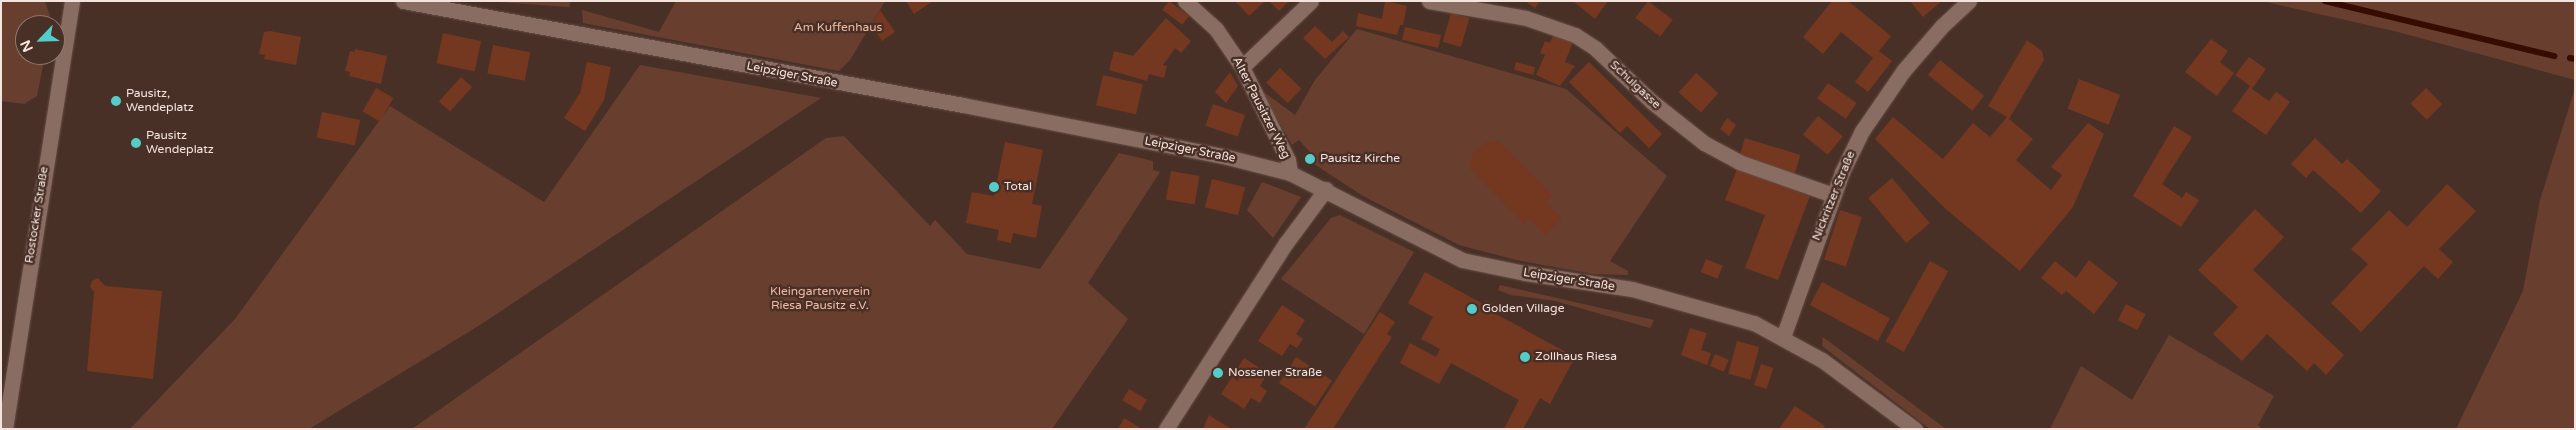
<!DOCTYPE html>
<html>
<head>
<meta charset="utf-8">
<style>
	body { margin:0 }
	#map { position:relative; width:2576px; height:430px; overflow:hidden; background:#493027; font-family:"Varela Round",sans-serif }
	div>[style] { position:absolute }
	.green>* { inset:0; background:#683f2f }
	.stream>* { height:5.5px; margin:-2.75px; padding:0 2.75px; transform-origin:2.75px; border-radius:2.75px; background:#360b00 }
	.building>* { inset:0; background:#743720; transform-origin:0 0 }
	.roads { filter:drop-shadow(0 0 1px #624d45) drop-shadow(0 0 1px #624d45) }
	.minor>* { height:15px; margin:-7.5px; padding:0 7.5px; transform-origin:7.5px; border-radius:7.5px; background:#896c62 }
	.dots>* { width:14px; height:14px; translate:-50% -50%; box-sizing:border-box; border:2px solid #493027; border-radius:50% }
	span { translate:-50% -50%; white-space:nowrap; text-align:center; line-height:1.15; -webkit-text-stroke:5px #493027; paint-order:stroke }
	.park-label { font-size:12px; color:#f3b9a4 }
	.street-label { font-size:12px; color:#f5e4de }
	.poi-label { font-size:12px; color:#f5e4de }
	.left { translate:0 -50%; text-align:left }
	.frame { position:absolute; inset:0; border:2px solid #f5e4de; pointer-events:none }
	.north { position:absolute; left:15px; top:15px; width:50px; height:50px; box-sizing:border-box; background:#493027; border:1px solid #8e7870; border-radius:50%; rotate:246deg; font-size:14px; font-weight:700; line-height:20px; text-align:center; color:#f5e4de }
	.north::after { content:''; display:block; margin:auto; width:18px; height:22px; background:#54cdc8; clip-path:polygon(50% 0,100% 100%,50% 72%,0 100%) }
</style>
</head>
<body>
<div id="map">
	<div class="green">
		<div style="clip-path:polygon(1px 1px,45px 1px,50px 16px,50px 25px,25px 25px,25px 55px,45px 55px,37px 96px,24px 104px,1px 101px)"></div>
		<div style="clip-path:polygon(484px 1px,571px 1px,569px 7px)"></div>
		<div style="clip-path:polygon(676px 1px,885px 1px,850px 60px,839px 71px,583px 23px,582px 10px,659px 32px)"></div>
		<div style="clip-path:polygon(2262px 1px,2575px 1px,2575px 80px,2398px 32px)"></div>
		<div style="clip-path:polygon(1357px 29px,1566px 89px,1667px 176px,1610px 261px,1628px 271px,1628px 275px,1593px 274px,1516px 260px,1459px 245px,1363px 196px,1305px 158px,1310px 152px,1299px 140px,1292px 145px,1260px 89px,1295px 115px,1315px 80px)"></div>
		<div style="clip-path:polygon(640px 65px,821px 98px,480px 325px,309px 429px,130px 429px,235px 319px,390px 106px,544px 202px)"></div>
		<div style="clip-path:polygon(2575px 88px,2575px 429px,2456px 429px,2523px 291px,2540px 200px)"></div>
		<div style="clip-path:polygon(844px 136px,930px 226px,935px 220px,967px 254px,1040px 269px,1119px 153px,1153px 161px,1153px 170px,1160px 172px,1088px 283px,1128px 319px,1052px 429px,412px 429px,826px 138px)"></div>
		<div style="clip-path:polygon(1262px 182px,1301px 197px,1273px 238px,1247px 210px)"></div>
		<div style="clip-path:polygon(1340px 215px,1414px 252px,1364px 334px,1281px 279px,1331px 218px)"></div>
		<div style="clip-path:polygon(1500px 285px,1654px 320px,1650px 328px,1555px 301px,1511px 295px,1498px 290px)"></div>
		<div style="clip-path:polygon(2169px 335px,2274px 396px,2258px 425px,2262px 429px,2050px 429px,2081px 366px,2132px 400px)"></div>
		<div style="clip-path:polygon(1823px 337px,1946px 429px,1930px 429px,1822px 346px)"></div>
	</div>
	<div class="stream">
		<div style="left:2325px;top:1px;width:236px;rotate:13.5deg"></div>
		<div style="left:2570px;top:58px;width:5px;rotate:11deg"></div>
	</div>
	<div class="building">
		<div style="clip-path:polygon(906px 1px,933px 1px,914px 14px)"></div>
		<div style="left:1169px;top:1px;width:25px;height:11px;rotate:37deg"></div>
		<div style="clip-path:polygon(1235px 1px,1265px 1px,1249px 16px)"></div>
		<div style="clip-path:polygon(1269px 1px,1289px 1px,1279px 11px)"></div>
		<div style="clip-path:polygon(1385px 1px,1407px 6px,1403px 25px,1400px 25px,1397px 35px,1356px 26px,1358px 13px,1382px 19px)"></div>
		<div style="clip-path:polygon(1525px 1px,1540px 1px,1535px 8px)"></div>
		<div style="clip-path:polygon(1573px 1px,1608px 1px,1595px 19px)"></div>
		<div style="left:1648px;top:1px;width:31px;height:21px;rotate:37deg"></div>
		<div style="clip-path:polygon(1832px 1px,1848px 1px,1891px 36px,1879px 51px,1892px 61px,1868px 92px,1855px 82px,1873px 58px,1841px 32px,1823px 54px,1803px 37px)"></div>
		<div style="clip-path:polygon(1910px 1px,1942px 1px,1923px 17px)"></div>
		<div style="clip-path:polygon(880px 10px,895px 32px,882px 41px,871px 25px)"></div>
		<div style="left:1451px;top:13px;width:19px;height:30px;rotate:16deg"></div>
		<div style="clip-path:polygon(1166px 18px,1191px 41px,1181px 53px,1175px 48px,1163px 65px,1167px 66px,1164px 78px,1149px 74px,1147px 81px,1109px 70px,1114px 51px,1133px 56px)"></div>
		<div style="clip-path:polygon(1315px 26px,1332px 42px,1343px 31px,1349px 37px,1325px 59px,1303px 38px)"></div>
		<div style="left:1405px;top:27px;width:37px;height:13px;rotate:13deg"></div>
		<div style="clip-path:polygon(270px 31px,301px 37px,296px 65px,264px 59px,265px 55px,259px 54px,264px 32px)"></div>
		<div style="left:443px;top:33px;width:39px;height:31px;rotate:12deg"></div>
		<div style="clip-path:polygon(1554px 34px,1573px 42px,1565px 62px,1575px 66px,1560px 86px,1536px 75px,1545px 55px,1540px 53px,1545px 41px,1550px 43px)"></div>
		<div style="clip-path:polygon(2211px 39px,2228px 51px,2220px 62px,2234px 73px,2217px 96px,2185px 72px)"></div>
		<div style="clip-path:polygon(2027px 40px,2042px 51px,2044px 60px,2009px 119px,2033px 139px,2016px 160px,2051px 190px,2062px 175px,2051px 167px,2088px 123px,2104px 134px,2073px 207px,2020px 271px,1948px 211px,1875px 139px,1893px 117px,1943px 159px,1973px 123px,1990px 137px,2007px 117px,1988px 106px)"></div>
		<div style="left:493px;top:45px;width:38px;height:29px;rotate:11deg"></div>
		<div style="clip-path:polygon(355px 49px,387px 56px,381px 84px,349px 76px,350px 72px,345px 71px,350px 51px,355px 52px)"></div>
		<div style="clip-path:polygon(2249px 57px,2266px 69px,2252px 89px,2269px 101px,2276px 92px,2290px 102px,2266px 135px,2232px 111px,2250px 86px,2235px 75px)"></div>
		<div style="left:1940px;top:60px;width:57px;height:19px;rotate:39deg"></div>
		<div style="clip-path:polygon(587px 62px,611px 67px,604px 100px,585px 131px,564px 118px,580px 93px)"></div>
		<div style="left:1516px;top:62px;width:20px;height:8px;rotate:15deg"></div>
		<div style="clip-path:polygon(1589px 62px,1662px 134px,1649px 148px,1627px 126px,1620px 133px,1569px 82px)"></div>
		<div style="left:1280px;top:68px;width:30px;height:20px;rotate:44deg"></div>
		<div style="clip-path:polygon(1230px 72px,1238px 86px,1226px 103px,1215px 92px)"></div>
		<div style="left:1696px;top:73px;width:30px;height:26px;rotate:42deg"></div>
		<div style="left:1103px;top:75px;width:41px;height:31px;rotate:13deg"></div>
		<div style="left:461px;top:77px;width:15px;height:33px;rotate:42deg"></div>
		<div style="left:2079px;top:79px;width:44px;height:32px;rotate:21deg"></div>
		<div style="left:1828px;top:83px;width:35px;height:19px;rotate:35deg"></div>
		<div style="left:376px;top:88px;width:20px;height:27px;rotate:30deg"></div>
		<div style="left:2426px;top:88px;width:23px;height:22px;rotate:45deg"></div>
		<div style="left:1213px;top:104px;width:34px;height:23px;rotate:19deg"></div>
		<div style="left:322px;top:112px;width:39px;height:26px;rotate:12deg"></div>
		<div style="left:1818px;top:116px;width:32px;height:24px;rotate:39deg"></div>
		<div style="clip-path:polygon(1727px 118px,1736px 125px,1729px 136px,1720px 129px)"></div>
		<div style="clip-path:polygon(2174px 126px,2192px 137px,2162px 184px,2182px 198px,2186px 192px,2199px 200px,2181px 227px,2133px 196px)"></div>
		<div style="left:1745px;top:138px;width:58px;height:21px;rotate:17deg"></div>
		<div style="clip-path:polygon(2315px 138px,2342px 164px,2347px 159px,2381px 191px,2361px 213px,2313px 170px,2306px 178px,2291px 164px)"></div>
		<div style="clip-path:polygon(1498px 141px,1553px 196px,1546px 202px,1562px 218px,1545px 235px,1529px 219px,1524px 224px,1470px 169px,1471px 156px,1486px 142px)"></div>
		<div style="clip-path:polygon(1005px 142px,1043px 150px,1032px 204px,1042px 206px,1036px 238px,1013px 233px,1011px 243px,997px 240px,999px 230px,966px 223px,972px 192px,994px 196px)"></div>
		<div style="clip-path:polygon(1737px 169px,1810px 196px,1778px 280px,1745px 268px,1765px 215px,1725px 200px)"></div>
		<div style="left:1171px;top:171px;width:29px;height:29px;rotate:10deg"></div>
		<div style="left:1892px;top:178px;width:59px;height:31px;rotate:50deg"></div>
		<div style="left:1212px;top:179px;width:34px;height:29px;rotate:14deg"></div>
		<div style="clip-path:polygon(2447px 184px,2476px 211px,2439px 249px,2453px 262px,2438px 279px,2424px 266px,2361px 332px,2331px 303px,2368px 264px,2351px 249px,2389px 210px,2407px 227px)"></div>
		<div style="clip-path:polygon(2255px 209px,2284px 237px,2253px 270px,2344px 355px,2326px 375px,2314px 363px,2307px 371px,2267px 334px,2242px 361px,2213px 334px,2238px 307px,2198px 270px)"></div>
		<div style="left:1840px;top:210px;width:23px;height:52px;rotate:18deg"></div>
		<div style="left:1706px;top:259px;width:18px;height:14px;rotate:22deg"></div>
		<div style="clip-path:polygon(2089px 260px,2118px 283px,2094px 314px,2066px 291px,2062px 295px,2041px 278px,2055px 261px,2076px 278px)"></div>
		<div style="left:1930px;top:261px;width:21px;height:92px;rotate:29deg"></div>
		<div style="clip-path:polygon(1425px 272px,1483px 304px,1486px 300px,1500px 307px,1496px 314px,1575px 357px,1550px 404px,1540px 398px,1523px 429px,1504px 429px,1519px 400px,1451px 363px,1439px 384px,1400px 363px,1410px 343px,1436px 357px,1440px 349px,1421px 339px,1433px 317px,1408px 303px)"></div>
		<div style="clip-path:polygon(98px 278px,105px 286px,162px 291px,153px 379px,87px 371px,94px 292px,90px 287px,92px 281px)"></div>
		<div style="left:1822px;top:282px;width:77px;height:26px;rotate:28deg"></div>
		<div style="left:2126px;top:304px;width:22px;height:18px;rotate:27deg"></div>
		<div style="clip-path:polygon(1282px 305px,1305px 320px,1296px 334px,1303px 339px,1297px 348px,1290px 344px,1282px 356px,1258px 341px)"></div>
		<div style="clip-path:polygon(1380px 312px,1395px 322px,1387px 334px,1392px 337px,1338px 421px,1333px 429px,1304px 429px)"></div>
		<div style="clip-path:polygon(1690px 328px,1707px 333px,1701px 350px,1711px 353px,1707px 365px,1681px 355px)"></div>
		<div style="left:1737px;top:341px;width:23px;height:34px;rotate:15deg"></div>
		<div style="left:1715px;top:354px;width:15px;height:13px;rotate:23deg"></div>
		<div style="left:1296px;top:357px;width:43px;height:31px;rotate:33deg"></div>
		<div style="clip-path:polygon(1244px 358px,1268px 373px,1260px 386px,1267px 391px,1260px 403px,1251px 398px,1244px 409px,1221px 394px)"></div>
		<div style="left:1761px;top:364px;width:13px;height:22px;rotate:18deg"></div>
		<div style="left:1129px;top:389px;width:21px;height:13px;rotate:31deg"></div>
		<div style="clip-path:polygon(1795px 406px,1825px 426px,1823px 429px,1779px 429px)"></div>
		<div style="clip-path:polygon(1209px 415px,1231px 429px,1203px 429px)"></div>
		<div style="clip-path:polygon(1124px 418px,1142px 429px,1118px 429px)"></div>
	</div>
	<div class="roads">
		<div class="minor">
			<div style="left:403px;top:1px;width:570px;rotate:10.52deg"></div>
			<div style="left:963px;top:105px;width:269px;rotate:11.1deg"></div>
			<div style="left:1227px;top:157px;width:65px;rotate:14.3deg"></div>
			<div style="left:1290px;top:173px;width:193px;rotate:26.8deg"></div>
			<div style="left:1462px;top:260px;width:64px;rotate:11.7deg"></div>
			<div style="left:1525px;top:273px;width:108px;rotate:8.5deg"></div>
			<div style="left:1632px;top:289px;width:127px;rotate:15.6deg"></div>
			<div style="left:1754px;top:323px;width:77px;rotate:28.6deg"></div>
			<div style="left:1822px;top:360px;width:116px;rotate:36.6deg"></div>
			<div style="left:1185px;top:1px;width:42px;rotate:42.1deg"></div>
			<div style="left:1216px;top:29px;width:46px;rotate:55.6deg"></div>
			<div style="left:1242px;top:67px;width:104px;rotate:63.7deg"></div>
			<div style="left:1288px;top:160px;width:13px;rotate:81deg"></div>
			<div style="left:1429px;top:1px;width:98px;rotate:9.9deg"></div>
			<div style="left:1526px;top:18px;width:52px;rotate:19.1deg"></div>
			<div style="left:1575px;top:35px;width:24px;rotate:33deg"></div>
			<div style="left:1595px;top:48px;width:77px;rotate:43.4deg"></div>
			<div style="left:1651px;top:101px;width:68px;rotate:38.4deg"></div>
			<div style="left:1704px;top:143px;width:40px;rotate:28deg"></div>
			<div style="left:1739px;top:162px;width:100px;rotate:19.3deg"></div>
			<div style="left:1242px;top:67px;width:95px;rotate:-43.7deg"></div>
			<div style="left:1783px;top:337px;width:175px;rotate:-70.3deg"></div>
			<div style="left:1842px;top:172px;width:46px;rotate:-64deg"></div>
			<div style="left:1862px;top:131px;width:74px;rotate:-55.5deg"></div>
			<div style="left:1904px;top:70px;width:58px;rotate:-49.2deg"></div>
			<div style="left:1942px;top:26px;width:37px;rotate:-43deg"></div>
			<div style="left:5px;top:429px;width:433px;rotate:-81.1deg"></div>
			<div style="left:1166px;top:429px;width:221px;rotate:-57.2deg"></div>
			<div style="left:1286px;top:243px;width:67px;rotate:-53.5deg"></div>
		</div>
	</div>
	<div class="dots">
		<div style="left:116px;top:101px;background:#54cdc8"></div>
		<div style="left:136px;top:143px;background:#54cdc8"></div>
		<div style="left:1310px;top:159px;background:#54cdc8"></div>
		<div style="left:994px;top:187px;background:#54cdc8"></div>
		<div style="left:1472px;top:309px;background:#54cdc8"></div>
		<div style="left:1525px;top:357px;background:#54cdc8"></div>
		<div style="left:1218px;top:373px;background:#54cdc8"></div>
	</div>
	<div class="park-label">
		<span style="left:838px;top:28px">Am Kuffenhaus</span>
		<span style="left:820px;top:299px">Kleingartenverein<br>Riesa Pausitz e.V.</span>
	</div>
	<div class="street-label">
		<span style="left:792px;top:75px;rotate:11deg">Leipziger Straße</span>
		<span style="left:1635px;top:85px;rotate:43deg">Schulgasse</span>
		<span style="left:1261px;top:108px;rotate:63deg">Alter Pausitzer Weg</span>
		<span style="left:1190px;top:150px;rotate:11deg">Leipziger Straße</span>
		<span style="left:1834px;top:196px;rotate:-68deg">Nickritzer Straße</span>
		<span style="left:37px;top:215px;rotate:-81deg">Rostocker Straße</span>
		<span style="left:1569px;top:280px;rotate:9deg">Leipziger Straße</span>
	</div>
	<div class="poi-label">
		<span class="left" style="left:126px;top:101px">Pausitz,<br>Wendeplatz</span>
		<span class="left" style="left:146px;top:143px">Pausitz<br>Wendeplatz</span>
		<span class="left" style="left:1320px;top:159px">Pausitz Kirche</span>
		<span class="left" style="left:1004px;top:187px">Total</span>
		<span class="left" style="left:1482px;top:309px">Golden Village</span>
		<span class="left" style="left:1535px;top:357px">Zollhaus Riesa</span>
		<span class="left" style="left:1228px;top:373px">Nossener Straße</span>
	</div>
	<div class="frame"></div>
	<div class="north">N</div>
</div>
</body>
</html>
